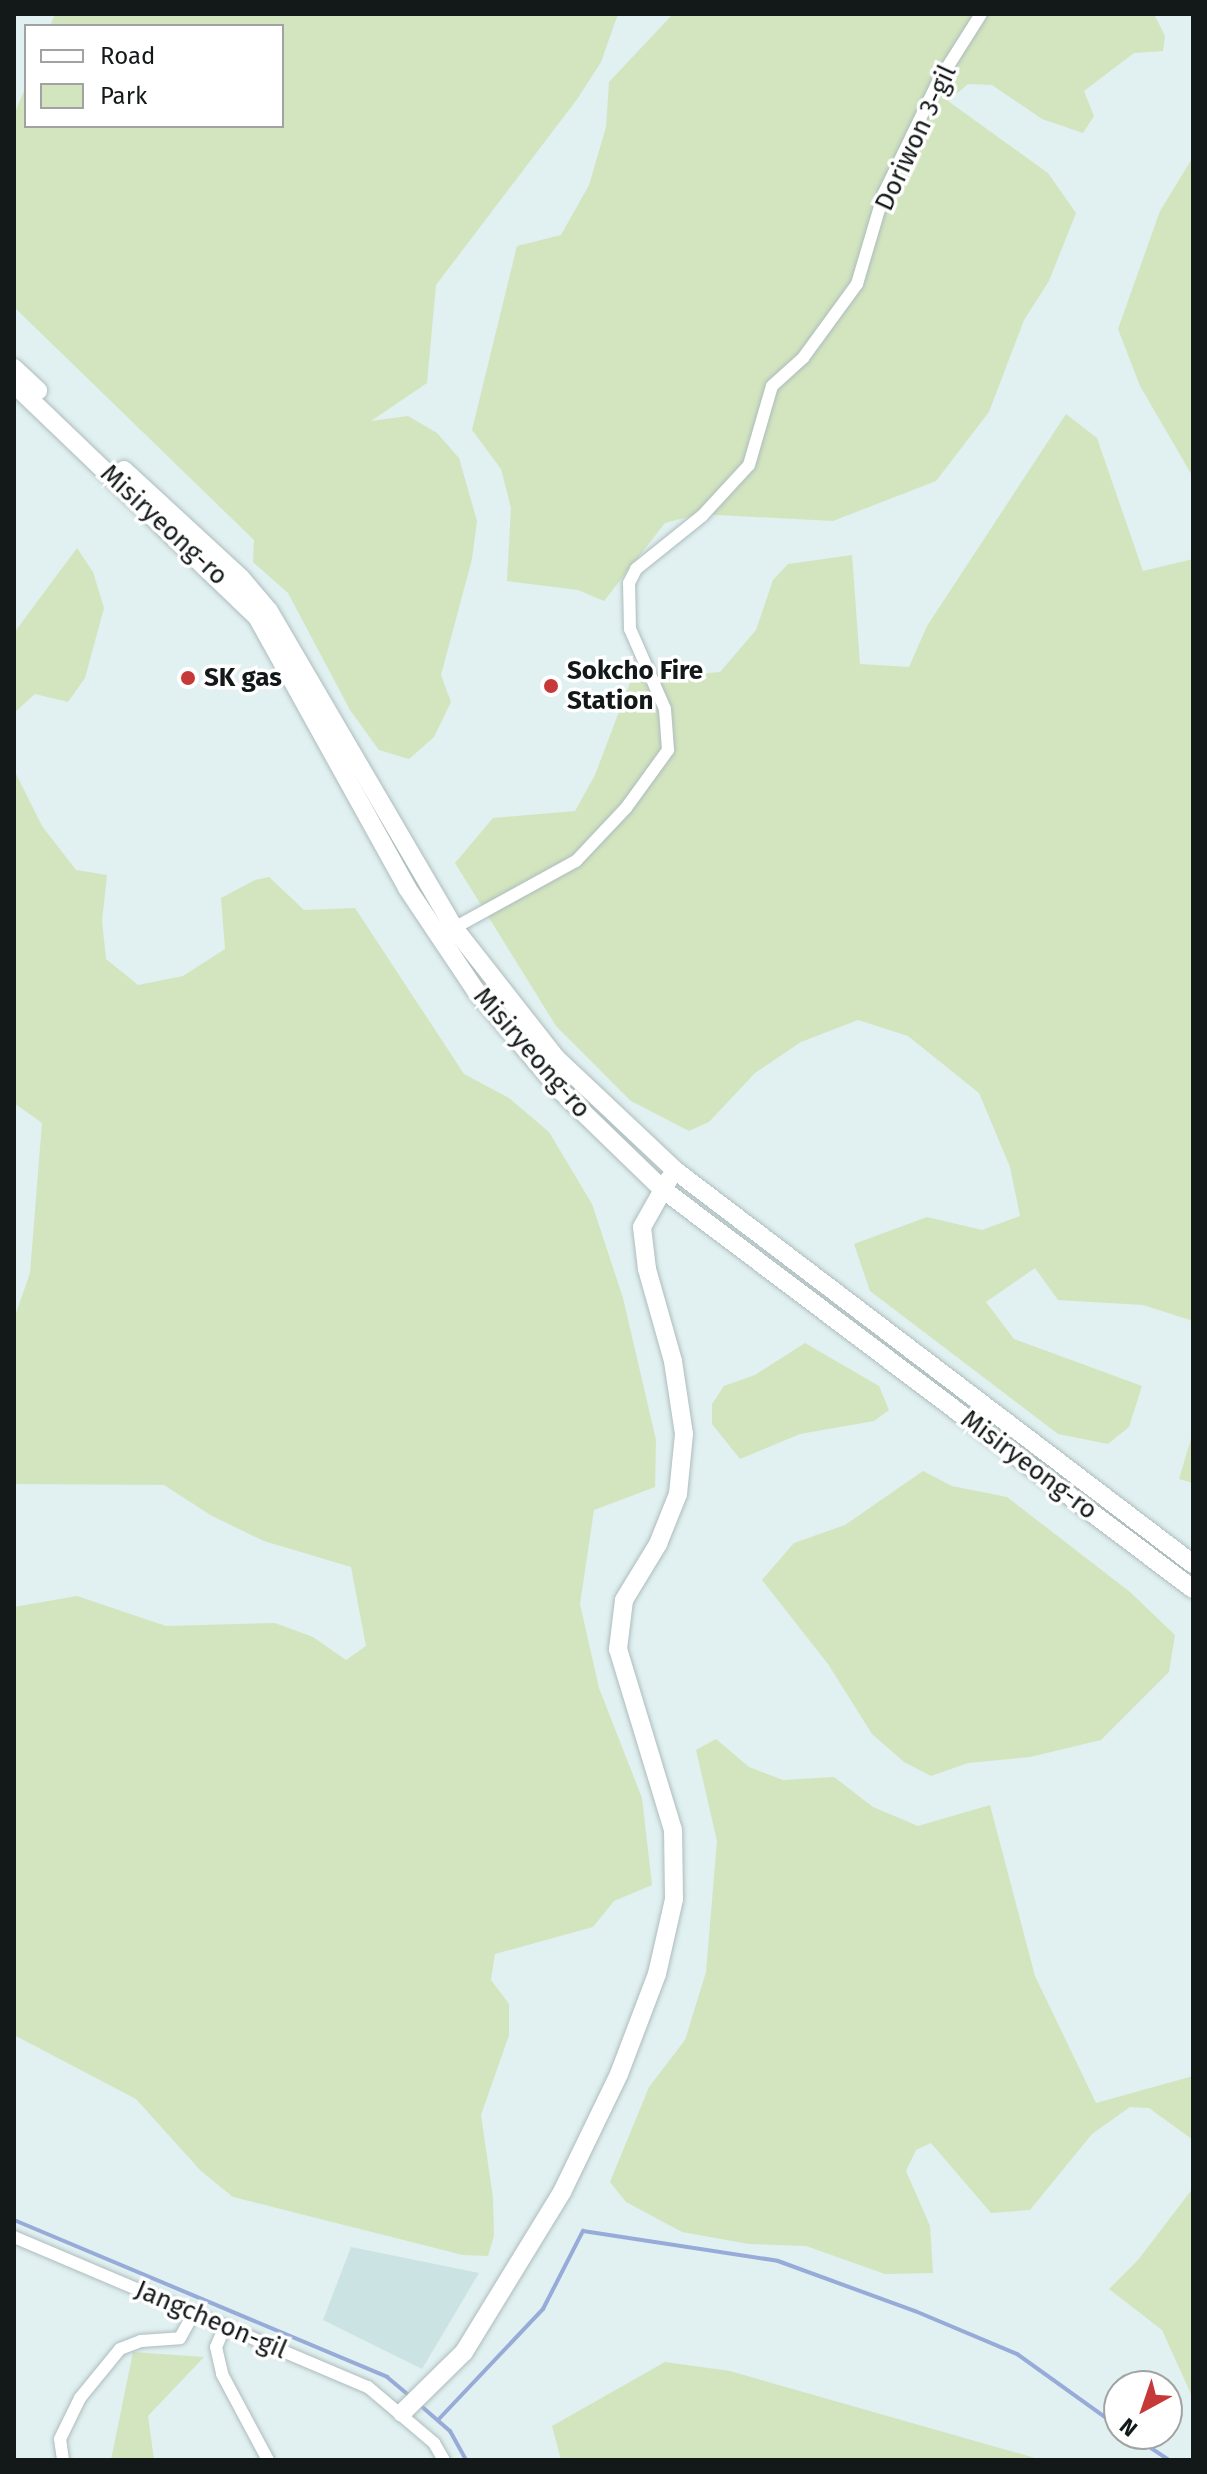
<!DOCTYPE html>
<html>
<head>
<meta charset="utf-8">
<style>
	body { margin:0 }
	#map { position:relative; width:1207px; height:2474px; overflow:hidden; background:#e1f0f0; font-family:"Fira Sans",sans-serif }
	div>[style] { position:absolute }
	.built>* { inset:0; background:#cbe3e3 }
	.green>* { inset:0; background:#d3e5bf }
	.stream>* { height:4px; margin:-2px; padding:0 2px; transform-origin:2px; border-radius:2px; background:#97abd9 }
	.roads { filter:drop-shadow(0 0 2px #adbcbc) drop-shadow(0 0 2px #adbcbc) }
	.street>* { height:12px; margin:-6px; padding:0 6px; transform-origin:6px; border-radius:6px; background:#fff }
	.secondary>* { height:18px; margin:-9px; padding:0 9px; transform-origin:9px; border-radius:9px; background:#fff }
	.dots>* { width:22px; height:22px; translate:-50% -50%; box-sizing:border-box; border:4px solid #fff; border-radius:50% }
	span { translate:-50% -50%; white-space:nowrap; text-align:center; line-height:1.15; -webkit-text-stroke:7px #fff; paint-order:stroke }
	.street-label { font-size:26px; color:#131818 }
	.poi-label { font-size:26px; color:#131818; font-weight:700 }
	.left { translate:0 -50%; text-align:left }
	.frame { position:absolute; inset:0; border:16px solid #131818; pointer-events:none }
	.legend { position:absolute; left:24px; top:24px; width:260px; height:104px; box-sizing:border-box; background:#fff; border:2px solid #a1a3a3; margin:0; padding:10px 14px; list-style:none; font-size:24px; color:#131818 }
	.legend li { display:flex; align-items:center; gap:16px; height:40px }
	.legend b { width:40px; border:2px solid #a1a3a3 }
	.north { position:absolute; left:1103px; top:2370px; width:80px; height:80px; box-sizing:border-box; background:#fff; border:2px solid #a1a3a3; border-radius:50%; rotate:220deg; font-size:22px; font-weight:700; line-height:32px; text-align:center; color:#131818 }
	.north::after { content:''; display:block; margin:auto; width:28px; height:36px; background:#c73838; clip-path:polygon(50% 0,100% 100%,50% 72%,0 100%) }
</style>
</head>
<body>
<div id="map">
	<div class="built">
		<div style="clip-path:polygon(351px 2247px,479px 2273px,422px 2369px,323px 2320px)"></div>
	</div>
	<div class="green">
		<div style="clip-path:polygon(55px 14px,618px 14px,601px 62px,578px 98px,436px 285px,427px 383px,371px 421px,408px 416px,437px 433px,459px 458px,477px 521px,472px 559px,441px 675px,451px 702px,434px 737px,409px 759px,379px 750px,350px 710px,288px 593px,253px 562px,254px 540px,14px 307px,14px 115px,26px 86px,26px 126px,282px 126px,282px 26px,50px 26px)"></div>
		<div style="clip-path:polygon(673px 14px,1154px 14px,1165px 36px,1163px 51px,1134px 53px,1084px 91px,1094px 116px,1083px 133px,1042px 119px,992px 85px,968px 84px,948px 101px,1048px 173px,1076px 213px,1049px 281px,1024px 320px,989px 412px,936px 481px,833px 521px,699px 514px,665px 523px,604px 601px,578px 590px,507px 581px,511px 508px,501px 469px,472px 430px,517px 246px,561px 235px,589px 185px,606px 127px,609px 82px)"></div>
		<div style="clip-path:polygon(1193px 157px,1193px 477px,1140px 386px,1118px 329px,1160px 211px)"></div>
		<div style="clip-path:polygon(1066px 414px,1097px 438px,1143px 571px,1193px 559px,1193px 1321px,1143px 1305px,1058px 1300px,1035px 1268px,986px 1302px,1014px 1339px,1142px 1386px,1129px 1427px,1108px 1444px,1058px 1434px,870px 1291px,854px 1244px,927px 1217px,982px 1230px,1020px 1216px,1010px 1167px,979px 1093px,908px 1036px,858px 1020px,801px 1042px,755px 1073px,709px 1122px,689px 1131px,631px 1101px,556px 1026px,455px 863px,493px 818px,575px 811px,595px 775px,631px 680px,720px 672px,756px 630px,773px 580px,788px 564px,852px 555px,860px 664px,909px 667px,927px 626px)"></div>
		<div style="clip-path:polygon(77px 548px,93px 572px,104px 608px,85px 678px,68px 702px,35px 694px,14px 713px,14px 633px)"></div>
		<div style="clip-path:polygon(14px 770px,42px 826px,76px 870px,107px 875px,102px 921px,106px 959px,138px 985px,183px 976px,225px 949px,221px 898px,255px 880px,269px 877px,304px 910px,355px 908px,464px 1074px,509px 1098px,549px 1132px,592px 1204px,623px 1298px,656px 1440px,655px 1487px,594px 1510px,580px 1604px,599px 1688px,642px 1798px,652px 1885px,614px 1901px,593px 1927px,495px 1954px,491px 1980px,509px 2004px,509px 2035px,481px 2115px,493px 2198px,494px 2236px,488px 2256px,463px 2255px,233px 2197px,201px 2171px,136px 2099px,14px 2035px,14px 1607px,77px 1596px,166px 1626px,275px 1623px,313px 1637px,346px 1660px,366px 1646px,351px 1567px,264px 1541px,212px 1516px,164px 1485px,14px 1484px,14px 1319px,30px 1273px,42px 1123px,14px 1103px)"></div>
		<div style="clip-path:polygon(805px 1343px,879px 1386px,889px 1410px,874px 1421px,800px 1434px,740px 1459px,712px 1424px,712px 1404px,724px 1386px,755px 1375px)"></div>
		<div style="clip-path:polygon(1193px 1432px,1193px 1483px,1179px 1479px)"></div>
		<div style="clip-path:polygon(923px 1471px,952px 1486px,1007px 1497px,1130px 1592px,1175px 1635px,1169px 1672px,1101px 1740px,1030px 1757px,968px 1763px,931px 1776px,904px 1762px,872px 1734px,828px 1664px,762px 1580px,794px 1543px,845px 1525px)"></div>
		<div style="clip-path:polygon(716px 1739px,749px 1767px,783px 1780px,834px 1777px,873px 1807px,918px 1826px,990px 1805px,1035px 1976px,1096px 2103px,1193px 2076px,1193px 2140px,1149px 2108px,1130px 2107px,1092px 2134px,1030px 2210px,991px 2213px,931px 2143px,916px 2150px,906px 2171px,930px 2226px,933px 2273px,885px 2274px,806px 2246px,749px 2244px,682px 2232px,626px 2202px,610px 2182px,649px 2087px,685px 2040px,706px 1972px,717px 1841px,696px 1750px)"></div>
		<div style="clip-path:polygon(1193px 2188px,1193px 2394px,1191px 2394px,1162px 2330px,1109px 2289px,1138px 2260px)"></div>
		<div style="clip-path:polygon(133px 2352px,204px 2357px,148px 2416px,154px 2460px,111px 2460px)"></div>
		<div style="clip-path:polygon(665px 2362px,730px 2371px,1042px 2460px,561px 2460px,552px 2426px)"></div>
	</div>
	<div class="stream">
		<div style="left:14px;top:2220px;width:405px;rotate:22.8deg"></div>
		<div style="left:387px;top:2377px;width:30px;rotate:40deg"></div>
		<div style="left:420px;top:2405px;width:40px;rotate:41deg"></div>
		<div style="left:450px;top:2431px;width:33px;rotate:61deg"></div>
		<div style="left:438px;top:2420px;width:153px;rotate:-46.6deg"></div>
		<div style="left:543px;top:2309px;width:88px;rotate:-62.9deg"></div>
		<div style="left:583px;top:2231px;width:197px;rotate:8.7deg"></div>
		<div style="left:778px;top:2261px;width:146px;rotate:20.1deg"></div>
		<div style="left:915px;top:2311px;width:111px;rotate:22.9deg"></div>
		<div style="left:1017px;top:2354px;width:125px;rotate:35.6deg"></div>
		<div style="left:1130px;top:2434px;width:47px;rotate:33.7deg"></div>
	</div>
	<div class="roads">
		<div class="street">
			<div style="left:454px;top:928px;width:139px;rotate:-28.8deg"></div>
			<div style="left:576px;top:861px;width:73px;rotate:-46.7deg"></div>
			<div style="left:626px;top:808px;width:72px;rotate:-54.1deg"></div>
			<div style="left:668px;top:750px;width:41px;rotate:-94.2deg"></div>
			<div style="left:665px;top:709px;width:87px;rotate:-113.6deg"></div>
			<div style="left:630px;top:629px;width:46px;rotate:-91.2deg"></div>
			<div style="left:629px;top:583px;width:16px;rotate:-63deg"></div>
			<div style="left:636px;top:569px;width:85px;rotate:-38.8deg"></div>
			<div style="left:702px;top:516px;width:69px;rotate:-47.3deg"></div>
			<div style="left:749px;top:465px;width:82px;rotate:-73.8deg"></div>
			<div style="left:772px;top:386px;width:42px;rotate:-42.1deg"></div>
			<div style="left:803px;top:358px;width:92px;rotate:-53.9deg"></div>
			<div style="left:857px;top:284px;width:95px;rotate:-73.5deg"></div>
			<div style="left:884px;top:193px;width:123px;rotate:-64.1deg"></div>
			<div style="left:938px;top:82px;width:80px;rotate:-57.7deg"></div>
			<div style="left:14px;top:2237px;width:384px;rotate:23deg"></div>
			<div style="left:368px;top:2387px;width:87px;rotate:40.3deg"></div>
			<div style="left:434px;top:2443px;width:20px;rotate:60deg"></div>
			<div style="left:225px;top:2326px;width:23px;rotate:113deg"></div>
			<div style="left:216px;top:2347px;width:28px;rotate:77deg"></div>
			<div style="left:222px;top:2374px;width:98px;rotate:61.9deg"></div>
			<div style="left:63px;top:2460px;width:21px;rotate:-98deg"></div>
			<div style="left:60px;top:2439px;width:46px;rotate:-64deg"></div>
			<div style="left:80px;top:2398px;width:63px;rotate:-50.8deg"></div>
			<div style="left:120px;top:2349px;width:22px;rotate:-21deg"></div>
			<div style="left:141px;top:2341px;width:39px;rotate:-4deg"></div>
			<div style="left:180px;top:2338px;width:29px;rotate:-61deg"></div>
		</div>
		<div class="secondary">
			<div style="left:14px;top:368px;width:33px;rotate:43deg"></div>
			<div style="left:14px;top:384px;width:337px;rotate:43.8deg"></div>
			<div style="left:257px;top:617px;width:310px;rotate:61deg"></div>
			<div style="left:407px;top:888px;width:124px;rotate:56.2deg"></div>
			<div style="left:476px;top:991px;width:131px;rotate:49.6deg"></div>
			<div style="left:561px;top:1091px;width:139px;rotate:44.1deg"></div>
			<div style="left:661px;top:1188px;width:666px;rotate:37.01deg"></div>
			<div style="left:124px;top:470px;width:159px;rotate:42.7deg"></div>
			<div style="left:241px;top:578px;width:43px;rotate:49.7deg"></div>
			<div style="left:269px;top:611px;width:367px;rotate:59.7deg"></div>
			<div style="left:454px;top:928px;width:165px;rotate:51.9deg"></div>
			<div style="left:556px;top:1058px;width:165px;rotate:43.3deg"></div>
			<div style="left:676px;top:1171px;width:649px;rotate:37.24deg"></div>
			<div style="left:402px;top:2413px;width:87px;rotate:-44.5deg"></div>
			<div style="left:464px;top:2352px;width:188px;rotate:-58.5deg"></div>
			<div style="left:562px;top:2192px;width:131px;rotate:-64.2deg"></div>
			<div style="left:619px;top:2074px;width:107px;rotate:-69.2deg"></div>
			<div style="left:657px;top:1974px;width:77px;rotate:-77.2deg"></div>
			<div style="left:674px;top:1899px;width:69px;rotate:-90.8deg"></div>
			<div style="left:673px;top:1830px;width:189px;rotate:-106.9deg"></div>
			<div style="left:618px;top:1649px;width:49px;rotate:-83deg"></div>
			<div style="left:624px;top:1600px;width:66px;rotate:-58.7deg"></div>
			<div style="left:658px;top:1544px;width:54px;rotate:-68.2deg"></div>
			<div style="left:678px;top:1494px;width:60px;rotate:-84.3deg"></div>
			<div style="left:684px;top:1434px;width:74px;rotate:-98.6deg"></div>
			<div style="left:673px;top:1361px;width:96px;rotate:-105.8deg"></div>
			<div style="left:647px;top:1269px;width:42px;rotate:-96.8deg"></div>
			<div style="left:642px;top:1227px;width:55px;rotate:-60.6deg"></div>
		</div>
	</div>
	<div class="dots">
		<div style="left:188px;top:678px;background:#c73838"></div>
		<div style="left:551px;top:686px;background:#c73838"></div>
	</div>
	<div class="street-label">
		<span style="left:916px;top:138px;rotate:-65deg">Doriwon 3-gil</span>
		<span style="left:164px;top:525px;rotate:43deg">Misiryeong-ro</span>
		<span style="left:532px;top:1053px;rotate:49deg">Misiryeong-ro</span>
		<span style="left:1029px;top:1465px;rotate:37deg">Misiryeong-ro</span>
		<span style="left:211px;top:2320px;rotate:23deg">Jangcheon-gil</span>
	</div>
	<div class="poi-label">
		<span class="left" style="left:567px;top:686px">Sokcho Fire<br>Station</span>
		<span class="left" style="left:204px;top:678px">SK gas</span>
	</div>
	<div class="frame"></div>
	<ul class="legend">
	<li><b style="height:10px;background:#fff"></b>Road</li>
	<li><b style="height:22px;background:#d3e5bf"></b>Park</li>
	</ul>
	<div class="north">N</div>
</div>
</body>
</html>
